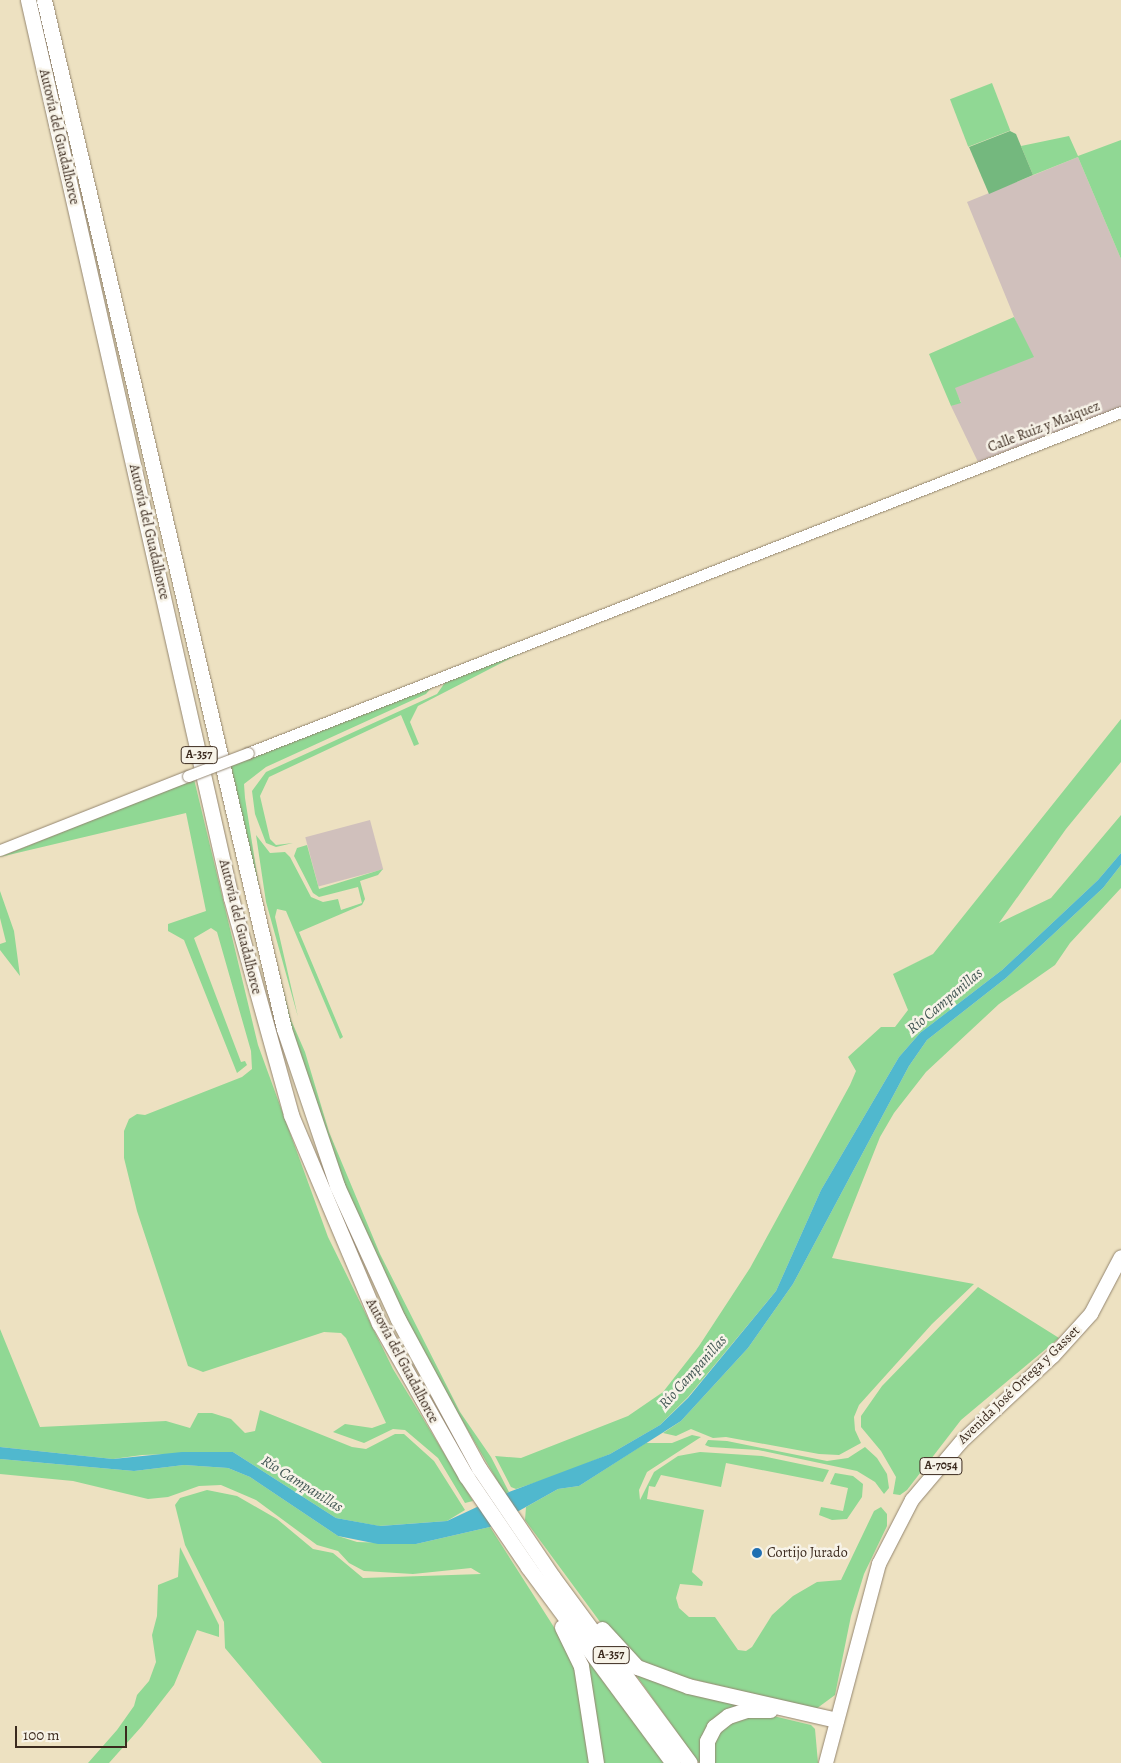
<!DOCTYPE html>
<html>
<head>
<meta charset="utf-8">
<style>
	body { margin:0 }
	#map { position:relative; width:1121px; height:1763px; overflow:hidden; background:#ede1c1; font-family:Alegreya,serif }
	div>[style] { position:absolute }
	.industrial>* { inset:0; background:#d0c0bc; transform-origin:0 0 }
	.green>* { inset:0; background:#90d894; transform-origin:0 0 }
	.forest>* { inset:0; background:#74b87e }
	.water>* { inset:0; background:#50b8ce }
	.roads { filter:drop-shadow(0 0 1px #948670) drop-shadow(0 0 1px #948670) }
	.secondary>* { height:11px; margin:-5.5px; padding:0 5.5px; transform-origin:5.5px; border-radius:5.5px; background:#fff }
	.primary>* { height:14px; margin:-7px; padding:0 7px; transform-origin:7px; border-radius:7px; background:#fff }
	.highway>* { height:15px; margin:-7.5px; padding:0 7.5px; transform-origin:7.5px; border-radius:7.5px; background:#fff }
	.bridges { filter:drop-shadow(0 0 1px #948670) drop-shadow(0 0 1px #948670) }
	.secondary-bridge>* { height:11px; margin:-5.5px; padding:0 5.5px; transform-origin:5.5px; border-radius:5.5px; background:#fff }
	.dots>* { width:14px; height:14px; translate:-50% -50%; box-sizing:border-box; border:2px solid #f7f3e8; border-radius:50% }
	span { translate:-50% -50%; white-space:nowrap; text-align:center; line-height:1.15; -webkit-text-stroke:5px #f7f3e8; paint-order:stroke }
	.shield-label span { padding:1px 4px; background:#f7f3e8; border:1px solid; border-radius:4px; -webkit-text-stroke-width:0 }
	.shield-label { font-size:12px; color:#3b2a1e; font-weight:700 }
	.street-label { font-size:14px; color:#3b2a1e }
	.poi-label { font-size:14px; color:#3b2a1e }
	.left { translate:0 -50%; text-align:left }
	.water-label { font-size:15px; color:#415553; font-style:italic }
	.scale { position:absolute; left:15px; top:1726px; width:112px; height:22px; box-sizing:border-box; border:2px solid #3b2a1e; border-top:0; padding-left:6px; font-size:15px; line-height:18px; white-space:nowrap; color:#3b2a1e; -webkit-text-stroke:4px #f7f3e8; paint-order:stroke }
</style>
</head>
<body>
<div id="map">
	<div class="industrial">
		<div style="clip-path:polygon(1078px 157px,1121px 259px,1121px 407px,978px 462px,951px 406px,961px 402px,954px 388px,1017px 324px,967px 202px)"></div>
		<div style="left:370px;top:820px;width:51px;height:67px;rotate:75deg"></div>
	</div>
	<div class="green">
		<div style="left:992px;top:83px;width:51px;height:45px;rotate:69deg"></div>
		<div style="clip-path:polygon(1069px 136px,1078px 156px,1121px 140px,1121px 259px,1078px 157px,1033px 175px,1021px 146px)"></div>
		<div style="clip-path:polygon(1014px 317px,1034px 357px,955px 388px,961px 403px,951px 406px,929px 354px)"></div>
		<div style="clip-path:polygon(532px 647px,418px 706px,410px 722px,419px 744px,414px 746px,401px 715px,269px 777px,260px 796px,270px 839px,276px 845px,293px 843px,276px 847px,266px 843px,255px 814px,252px 791px,266px 772px,437px 694px,446px 681px)"></div>
		<div style="clip-path:polygon(432px 687px,426px 694px,266px 767px,244px 784px,245px 798px,262px 906px,291px 1020px,305px 1052px,329px 1132px,380px 1254px,460px 1412px,491px 1457px,509px 1492px,505px 1494px,424px 1355px,358px 1218px,331px 1151px,287px 1021px,226px 767px)"></div>
		<div style="clip-path:polygon(1121px 719px,1121px 762px,1066px 829px,999px 923px,1051px 898px,1121px 815px,1121px 853px,1098px 880px,1002px 970px,920px 1033px,899px 1057px,821px 1190px,776px 1291px,688px 1397px,660px 1425px,610px 1454px,558px 1475px,516px 1489px,511px 1487px,495px 1456px,521px 1458px,628px 1416px,663px 1392px,699px 1346px,750px 1268px,850px 1085px,856px 1071px,848px 1057px,881px 1027px,895px 1027px,908px 1010px,893px 974px,933px 954px)"></div>
		<div style="clip-path:polygon(194px 779px,258px 1045px,328px 1237px,393px 1369px,473px 1501px,465px 1503px,438px 1458px,405px 1430px,393px 1429px,364px 1443px,333px 1432px,345px 1424px,372px 1428px,386px 1423px,346px 1338px,341px 1333px,324px 1332px,203px 1372px,188px 1366px,137px 1211px,124px 1158px,124px 1131px,129px 1119px,137px 1114px,145px 1115px,242px 1077px,252px 1069px,251px 1051px,217px 932px,211px 928px,194px 938px,241px 1062px,245px 1061px,247px 1065px,237px 1073px,184px 940px,168px 931px,168px 924px,206px 911px,186px 813px,0 857px)"></div>
		<div style="clip-path:polygon(256px 835px,270px 853px,285px 852px,290px 857px,311px 897px,323px 902px,338px 899px,341px 910px,362px 903px,358px 887px,319px 897px,313px 893px,294px 856px,297px 848px,307px 845px,319px 889px,383px 869px,378px 875px,360px 881px,365px 899px,362px 905px,299px 932px,343px 1037px,340px 1039px,286px 911px,277px 909px,275px 917px,298px 1017px,266px 902px)"></div>
		<div style="clip-path:polygon(1121px 865px,1121px 888px,1070px 943px,1055px 965px,999px 1004px,926px 1072px,894px 1113px,880px 1137px,832px 1258px,974px 1284px,932px 1324px,859px 1405px,854px 1417px,855px 1430px,861px 1443px,839px 1455px,819px 1454px,726px 1437px,713px 1438px,691px 1429px,676px 1436px,663px 1433px,681px 1421px,748px 1348px,793px 1284px,909px 1066px,927px 1040px,1006px 978px,1103px 888px)"></div>
		<div style="clip-path:polygon(0 891px,14px 931px,20px 976px,0 950px,0 944px,6px 942px,0 918px)"></div>
		<div style="clip-path:polygon(978px 1287px,1059px 1338px,961px 1420px,907px 1490px,900px 1495px,893px 1494px,896px 1477px,881px 1451px,861px 1427px,861px 1416px,882px 1386px)"></div>
		<div style="clip-path:polygon(0 1329px,40px 1427px,166px 1421px,190px 1428px,198px 1413px,212px 1413px,231px 1419px,245px 1433px,255px 1431px,260px 1410px,352px 1447px,366px 1449px,395px 1434px,404px 1434px,434px 1461px,465px 1510px,447px 1521px,379px 1526px,336px 1518px,233px 1452px,142px 1455px,113px 1459px,0 1447px)"></div>
		<div style="clip-path:polygon(692px 1435px,701px 1437px,647px 1472px,639px 1490px,640px 1500px,654px 1472px,678px 1456px,700px 1452px,762px 1456px,829px 1470px,823px 1482px,726px 1463px,721px 1487px,661px 1475px,655px 1487px,649px 1486px,647px 1499px,704px 1510px,692px 1572px,703px 1582px,702px 1586px,680px 1584px,676px 1598px,679px 1608px,689px 1617px,715px 1617px,738px 1650px,746px 1651px,752px 1647px,772px 1615px,793px 1596px,817px 1582px,841px 1580px,874px 1511px,881px 1507px,887px 1514px,887px 1526px,864px 1574px,851px 1616px,835px 1695px,816px 1709px,662px 1672px,637px 1660px,606px 1630px,525px 1520px,526px 1507px,558px 1489px,579px 1486px,646px 1443px,672px 1443px)"></div>
		<div style="clip-path:polygon(708px 1440px,727px 1441px,827px 1461px,848px 1458px,865px 1447px,877px 1458px,887px 1474px,889px 1488px,884px 1494px,875px 1482px,857px 1471px,758px 1450px,710px 1447px,705px 1445px)"></div>
		<div style="clip-path:polygon(0 1459px,134px 1471px,184px 1465px,228px 1468px,250px 1477px,338px 1536px,357px 1542px,416px 1544px,490px 1527px,559px 1635px,575px 1667px,590px 1763px,322px 1763px,225px 1648px,224px 1622px,185px 1545px,175px 1505px,180px 1498px,207px 1490px,237px 1496px,277px 1519px,313px 1549px,333px 1553px,363px 1578px,481px 1574px,471px 1568px,413px 1574px,364px 1571px,349px 1563px,338px 1551px,317px 1545px,256px 1500px,221px 1485px,199px 1486px,168px 1497px,148px 1499px,73px 1481px,0 1474px)"></div>
		<div style="clip-path:polygon(835px 1473px,853px 1476px,863px 1484px,862px 1497px,847px 1519px,832px 1520px,819px 1515px,821px 1507px,843px 1511px,848px 1488px,830px 1484px)"></div>
		<div style="clip-path:polygon(180px 1547px,219px 1625px,219px 1637px,197px 1630px,174px 1685px,142px 1726px,109px 1763px,88px 1763px,117px 1730px,134px 1706px,137px 1695px,149px 1681px,156px 1662px,152px 1635px,157px 1616px,158px 1585px,178px 1577px)"></div>
		<div style="clip-path:polygon(580px 1650px,664px 1763px,600px 1763px)"></div>
		<div style="clip-path:polygon(633px 1671px,748px 1703px,729px 1710px,699px 1763px)"></div>
		<div style="clip-path:polygon(765px 1714px,811px 1725px,815px 1729px,818px 1763px,712px 1763px,717px 1731px,733px 1718px)"></div>
	</div>
	<div class="forest">
		<div style="clip-path:polygon(1010px 131px,1016px 134px,1033px 175px,989px 194px,969px 147px)"></div>
	</div>
	<div class="water">
		<div style="clip-path:polygon(1121px 853px,1121px 865px,1103px 888px,1006px 978px,927px 1040px,909px 1066px,793px 1284px,748px 1348px,681px 1421px,579px 1486px,558px 1489px,490px 1527px,416px 1544px,378px 1544px,338px 1536px,250px 1477px,228px 1468px,184px 1465px,134px 1471px,0 1459px,0 1447px,113px 1459px,182px 1452px,233px 1452px,336px 1518px,380px 1526px,447px 1521px,509px 1492px,610px 1454px,660px 1425px,688px 1398px,776px 1291px,821px 1190px,899px 1057px,920px 1033px,1002px 970px,1098px 880px)"></div>
	</div>
	<div class="roads">
		<div class="secondary">
			<div style="left:248px;top:753px;width:937px;rotate:-21.34deg"></div>
			<div style="left:0;top:850px;width:202px;rotate:-21.5deg"></div>
		</div>
		<div class="primary">
			<div style="left:826px;top:1763px;width:206px;rotate:-75.1deg"></div>
			<div style="left:879px;top:1564px;width:72px;rotate:-62.7deg"></div>
			<div style="left:912px;top:1500px;width:76px;rotate:-49.8deg"></div>
			<div style="left:961px;top:1442px;width:126px;rotate:-43.1deg"></div>
			<div style="left:1053px;top:1356px;width:57px;rotate:-47.9deg"></div>
			<div style="left:1091px;top:1314px;width:64px;rotate:-62.2deg"></div>
		</div>
		<div class="highway">
			<div style="left:28px;top:0;width:921px;rotate:77.26deg"></div>
			<div style="left:231px;top:898px;width:225px;rotate:74.5deg"></div>
			<div style="left:291px;top:1115px;width:226px;rotate:67.1deg"></div>
			<div style="left:379px;top:1323px;width:176px;rotate:60.4deg"></div>
			<div style="left:466px;top:1476px;width:110px;rotate:55.7deg"></div>
			<div style="left:528px;top:1567px;width:244px;rotate:53.5deg"></div>
			<div style="left:44px;top:0;width:1057px;rotate:76.87deg"></div>
			<div style="left:284px;top:1029px;width:166px;rotate:71.3deg"></div>
			<div style="left:337px;top:1186px;width:146px;rotate:65.4deg"></div>
			<div style="left:398px;top:1319px;width:170px;rotate:61.5deg"></div>
			<div style="left:479px;top:1468px;width:130px;rotate:55.9deg"></div>
			<div style="left:552px;top:1576px;width:232px;rotate:53.6deg"></div>
			<div style="left:562px;top:1627px;width:43px;rotate:64deg"></div>
			<div style="left:581px;top:1666px;width:98px;rotate:81.2deg"></div>
			<div style="left:602px;top:1629px;width:52px;rotate:47.4deg"></div>
			<div style="left:637px;top:1667px;width:54px;rotate:20.4deg"></div>
			<div style="left:688px;top:1686px;width:152px;rotate:12.9deg"></div>
			<div style="left:707px;top:1763px;width:22px;rotate:-90deg"></div>
			<div style="left:707px;top:1741px;width:16px;rotate:-63deg"></div>
			<div style="left:714px;top:1727px;width:18px;rotate:-38deg"></div>
			<div style="left:728px;top:1716px;width:19px;rotate:-18deg"></div>
			<div style="left:746px;top:1710px;width:24px"></div>
		</div>
	</div>
	<div class="bridges">
		<div class="secondary-bridge">
			<div style="left:188px;top:776px;width:64px;rotate:-21deg"></div>
		</div>
	</div>
	<div class="dots">
		<div style="left:757px;top:1553px;background:#1f6fb2"></div>
	</div>
	<div class="shield-label">
		<span style="left:199px;top:755px">A-357</span>
		<span style="left:941px;top:1466px">A-7054</span>
		<span style="left:611px;top:1655px">A-357</span>
	</div>
	<div class="street-label">
		<span style="left:59px;top:137px;rotate:77deg">Autovía del Guadalhorce</span>
		<span style="left:1044px;top:427px;rotate:-21deg">Calle Ruiz y Maiquez</span>
		<span style="left:149px;top:532px;rotate:77deg">Autovía del Guadalhorce</span>
		<span style="left:240px;top:927px;rotate:76deg">Autovía del Guadalhorce</span>
		<span style="left:402px;top:1361px;rotate:62deg">Autovía del Guadalhorce</span>
		<span style="left:1019px;top:1385px;rotate:-44deg">Avenida José Ortega y Gasset</span>
	</div>
	<div class="poi-label">
		<span class="left" style="left:767px;top:1553px">Cortijo Jurado</span>
	</div>
	<div class="water-label">
		<span style="left:945px;top:1001px;rotate:-40deg">Río Campanillas</span>
		<span style="left:693px;top:1372px;rotate:-48deg">Río Campanillas</span>
		<span style="left:302px;top:1484px;rotate:32deg">Río Campanillas</span>
	</div>
	<div class="scale">100 m</div>
</div>
</body>
</html>
